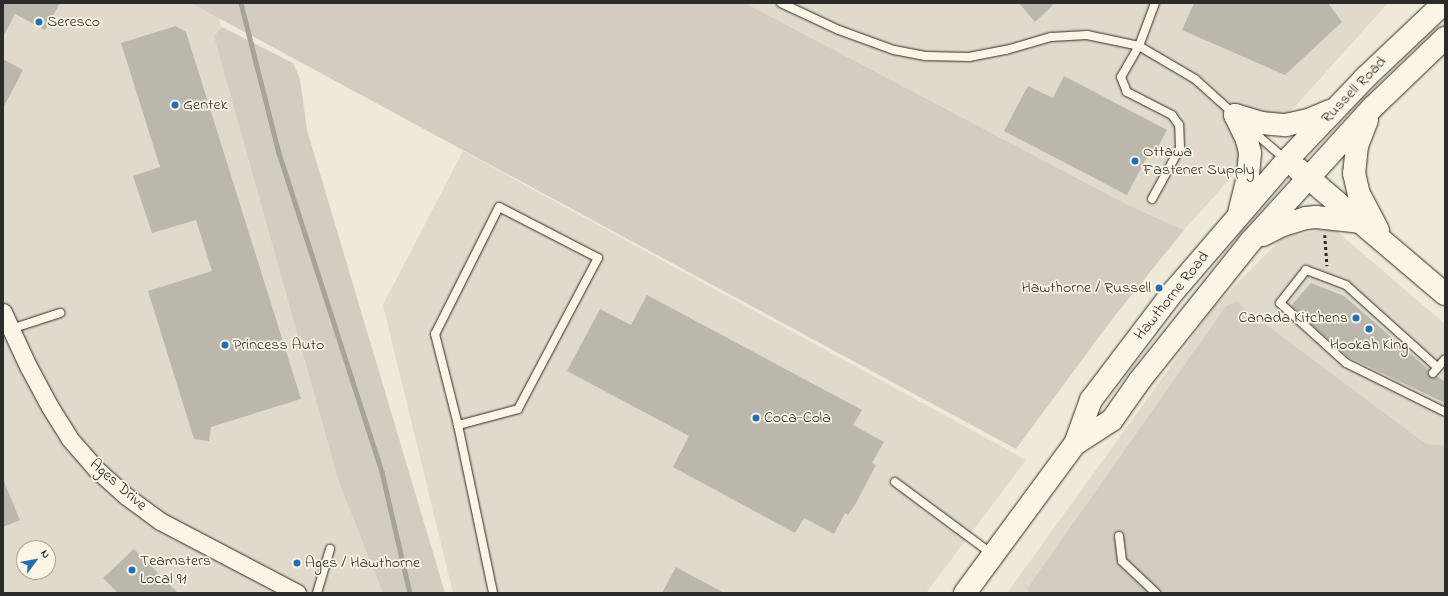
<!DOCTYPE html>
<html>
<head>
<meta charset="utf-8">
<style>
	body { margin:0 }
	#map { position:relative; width:1448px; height:596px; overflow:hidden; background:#efe9da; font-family:"Indie Flower",sans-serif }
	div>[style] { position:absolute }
	.built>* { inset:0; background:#e0dacc }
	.green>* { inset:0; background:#d2cdc0 }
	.stream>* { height:4.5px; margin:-2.25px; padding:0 2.25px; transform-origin:2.25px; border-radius:2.25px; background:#a6a399 }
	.building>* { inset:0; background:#bcb7ac }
	.path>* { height:2.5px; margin-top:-1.25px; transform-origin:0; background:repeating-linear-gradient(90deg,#2b2b2b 0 3px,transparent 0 6px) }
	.roads { filter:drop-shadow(0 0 1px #2b2b2b) drop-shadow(0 0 1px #2b2b2b) }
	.lane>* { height:8px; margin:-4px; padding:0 4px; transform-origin:4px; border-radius:4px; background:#fcf5e5 }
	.street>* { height:17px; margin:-8.5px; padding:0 8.5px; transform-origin:8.5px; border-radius:8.5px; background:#fcf5e5 }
	.secondary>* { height:22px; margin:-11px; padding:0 11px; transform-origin:11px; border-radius:11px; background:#fcf5e5 }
	.dots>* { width:11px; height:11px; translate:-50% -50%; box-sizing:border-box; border:2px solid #fcf5e5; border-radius:50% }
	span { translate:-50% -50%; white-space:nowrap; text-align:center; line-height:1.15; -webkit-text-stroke:3.5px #fcf5e5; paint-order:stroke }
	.poi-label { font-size:16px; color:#2b2b2b }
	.left { translate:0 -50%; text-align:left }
	.right { translate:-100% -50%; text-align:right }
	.street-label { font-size:16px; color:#2b2b2b }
	.frame { position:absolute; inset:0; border:4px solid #2b2b2b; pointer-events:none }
	.north { position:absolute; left:16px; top:540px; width:40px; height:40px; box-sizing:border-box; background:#fcf5e5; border:1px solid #a8a49b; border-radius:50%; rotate:58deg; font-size:11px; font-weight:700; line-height:16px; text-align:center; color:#2b2b2b }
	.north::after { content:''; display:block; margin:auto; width:14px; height:18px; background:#1f6fb2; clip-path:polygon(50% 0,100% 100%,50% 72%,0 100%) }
</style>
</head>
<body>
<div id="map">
	<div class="built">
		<div style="clip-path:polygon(evenodd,3px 3px,210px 3px,216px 6px,311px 362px,388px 593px,3px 593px,3px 3px,24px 548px,48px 548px,48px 572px,24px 572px,24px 548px)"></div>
		<div style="clip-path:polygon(745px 3px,1388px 3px,1184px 230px,1130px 206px)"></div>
		<div style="clip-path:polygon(463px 151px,1026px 460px,926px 593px,453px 593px,383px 305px)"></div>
		<div style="clip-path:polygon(1333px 228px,1445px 324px,1445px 593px,1007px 593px,1213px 308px,1283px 237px)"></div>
	</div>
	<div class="green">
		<div style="clip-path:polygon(191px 3px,745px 3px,1130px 206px,1184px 230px,1110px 322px,1016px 449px)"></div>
		<div style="clip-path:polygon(222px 27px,293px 63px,300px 79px,307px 130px,445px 593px,383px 593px,339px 482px,214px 36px)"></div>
		<div style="clip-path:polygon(1238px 301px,1241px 306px,1426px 444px,1445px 446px,1445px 593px,1030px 593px,1027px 589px,1226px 306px)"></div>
	</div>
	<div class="stream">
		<div style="left:241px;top:3px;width:155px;rotate:75.8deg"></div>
		<div style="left:279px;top:153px;width:335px;rotate:72.1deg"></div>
		<div style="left:382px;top:472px;width:124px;rotate:77deg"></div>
	</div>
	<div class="building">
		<div style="clip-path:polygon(3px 3px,60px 3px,45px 30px,15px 14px,3px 37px)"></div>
		<div style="clip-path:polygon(1019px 3px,1055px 3px,1035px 22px)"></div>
		<div style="clip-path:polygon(1194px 3px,1328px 3px,1342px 22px,1285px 75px,1182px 30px)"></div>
		<div style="clip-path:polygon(176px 26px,186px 32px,301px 399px,211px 427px,209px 441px,194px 439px,148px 291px,212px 271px,196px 220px,152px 233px,133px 176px,160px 167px,121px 43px)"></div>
		<div style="clip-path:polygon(3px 59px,23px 70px,3px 108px)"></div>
		<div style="clip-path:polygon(1064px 76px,1167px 130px,1154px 154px,1150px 151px,1127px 195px,1004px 131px,1028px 86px,1053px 98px)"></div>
		<div style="clip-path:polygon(1311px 283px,1344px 296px,1429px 370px,1428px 374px,1430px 377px,1434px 378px,1437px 376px,1445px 382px,1445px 403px,1348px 357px,1340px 350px,1291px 306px)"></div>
		<div style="clip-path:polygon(647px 295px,862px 410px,853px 425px,884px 442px,872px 463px,876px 465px,856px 503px,848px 515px,845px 513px,834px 534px,804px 518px,795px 533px,673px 467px,689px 436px,567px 371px,600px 309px,631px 325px)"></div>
		<div style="clip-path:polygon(3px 479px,20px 520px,3px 527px)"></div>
		<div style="clip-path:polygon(134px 549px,178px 593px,118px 593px,103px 578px)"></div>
		<div style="clip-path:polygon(676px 567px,724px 593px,662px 593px)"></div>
	</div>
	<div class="path">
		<div style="left:1325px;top:235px;width:31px;rotate:86deg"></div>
	</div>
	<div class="roads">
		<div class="lane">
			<div style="left:781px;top:3px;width:64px;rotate:25deg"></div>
			<div style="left:839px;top:30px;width:59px;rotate:20deg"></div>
			<div style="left:894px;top:50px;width:33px;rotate:11deg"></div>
			<div style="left:926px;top:56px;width:43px;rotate:1.3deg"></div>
			<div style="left:969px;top:57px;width:38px;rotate:-11deg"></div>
			<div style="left:1006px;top:50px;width:47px;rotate:-16.1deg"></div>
			<div style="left:1051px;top:37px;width:36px;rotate:-3deg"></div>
			<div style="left:1087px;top:35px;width:53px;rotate:11.9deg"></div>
			<div style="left:1139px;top:46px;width:65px;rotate:30.5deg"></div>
			<div style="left:1195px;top:79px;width:54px;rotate:42deg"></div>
			<div style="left:1248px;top:127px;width:50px;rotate:41deg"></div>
			<div style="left:1152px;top:199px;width:58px;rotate:-61.2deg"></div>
			<div style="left:1180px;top:148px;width:23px;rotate:-92deg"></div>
			<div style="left:1179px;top:125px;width:12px;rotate:-125deg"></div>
			<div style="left:1172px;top:115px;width:51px;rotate:-152.9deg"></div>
			<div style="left:1127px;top:92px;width:16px;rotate:-112deg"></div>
			<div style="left:1121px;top:77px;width:36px;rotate:-60deg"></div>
			<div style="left:1139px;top:46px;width:46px;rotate:-69.6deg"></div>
			<div style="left:11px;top:329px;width:52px;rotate:-18.1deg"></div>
			<div style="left:1437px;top:367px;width:122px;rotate:-138deg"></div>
			<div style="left:1346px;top:285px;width:43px;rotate:-159.4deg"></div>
			<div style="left:1306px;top:270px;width:42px;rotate:128.2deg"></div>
			<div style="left:1280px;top:303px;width:89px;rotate:42.3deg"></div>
			<div style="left:1346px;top:363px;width:110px;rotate:26.3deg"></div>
			<div style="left:1433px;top:373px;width:18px;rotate:-49deg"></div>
			<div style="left:458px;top:425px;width:62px;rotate:-14.9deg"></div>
			<div style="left:518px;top:409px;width:171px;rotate:-62.1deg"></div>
			<div style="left:598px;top:258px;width:111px;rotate:-152.7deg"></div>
			<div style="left:499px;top:207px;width:142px;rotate:116.7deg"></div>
			<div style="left:435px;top:334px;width:94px;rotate:75.8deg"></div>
			<div style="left:458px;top:425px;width:172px;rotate:78.2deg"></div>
			<div style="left:895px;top:482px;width:121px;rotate:36.6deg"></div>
			<div style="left:1119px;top:536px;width:25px;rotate:83deg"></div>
			<div style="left:1122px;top:561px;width:47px;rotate:43.3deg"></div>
			<div style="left:317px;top:593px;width:46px;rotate:-73.5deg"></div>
		</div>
		<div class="street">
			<div style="left:3px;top:312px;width:60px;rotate:65.2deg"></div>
			<div style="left:28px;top:366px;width:47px;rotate:61.8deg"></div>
			<div style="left:50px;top:407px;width:36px;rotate:58deg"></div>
			<div style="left:69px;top:438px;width:41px;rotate:48.9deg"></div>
			<div style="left:96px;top:469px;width:40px;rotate:42deg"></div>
			<div style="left:126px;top:496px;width:42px;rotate:36.3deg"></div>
			<div style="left:160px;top:521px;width:155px;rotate:27.7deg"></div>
		</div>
		<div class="secondary">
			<div style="left:1235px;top:115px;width:27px;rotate:17deg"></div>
			<div style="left:1261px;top:123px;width:25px;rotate:5deg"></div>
			<div style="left:1286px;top:125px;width:26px;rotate:-13deg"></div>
			<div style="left:1311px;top:119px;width:21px;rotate:-23deg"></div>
			<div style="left:1235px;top:115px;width:28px;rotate:64deg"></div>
			<div style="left:1247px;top:140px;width:13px;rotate:77deg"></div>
			<div style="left:1250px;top:153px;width:24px;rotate:95deg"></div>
			<div style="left:1248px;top:177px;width:36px;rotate:104deg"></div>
			<div style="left:1367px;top:120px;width:28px;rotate:111deg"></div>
			<div style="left:1357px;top:146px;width:27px;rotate:96deg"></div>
			<div style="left:1354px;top:173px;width:22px;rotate:77deg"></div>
			<div style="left:1359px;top:194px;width:41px;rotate:62.2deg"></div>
			<div style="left:1298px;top:169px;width:193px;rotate:40.4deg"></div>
			<div style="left:1263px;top:235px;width:22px;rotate:-27deg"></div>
			<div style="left:1283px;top:225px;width:24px;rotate:-17deg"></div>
			<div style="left:1306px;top:218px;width:10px;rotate:-6deg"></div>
			<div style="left:1316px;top:217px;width:46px;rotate:6.2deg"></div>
			<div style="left:1075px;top:444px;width:44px;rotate:-33deg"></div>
			<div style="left:1112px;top:420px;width:49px;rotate:-55deg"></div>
			<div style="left:1140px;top:380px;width:178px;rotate:-51.4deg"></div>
			<div style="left:1251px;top:241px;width:181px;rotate:-47.7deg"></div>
			<div style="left:1373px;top:107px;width:100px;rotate:-43.8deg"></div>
			<div style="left:965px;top:593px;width:185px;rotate:-53.6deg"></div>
			<div style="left:1075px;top:444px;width:47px;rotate:-70deg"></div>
			<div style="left:1091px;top:400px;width:136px;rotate:-52.8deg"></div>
			<div style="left:1173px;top:292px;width:174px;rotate:-49.2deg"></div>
			<div style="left:1287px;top:160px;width:113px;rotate:-46.4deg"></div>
			<div style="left:1365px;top:78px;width:109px;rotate:-43.5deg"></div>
		</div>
	</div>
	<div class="dots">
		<div style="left:39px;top:22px;background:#1f6fb2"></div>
		<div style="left:175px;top:105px;background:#1f6fb2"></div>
		<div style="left:1135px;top:161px;background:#1f6fb2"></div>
		<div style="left:1159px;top:288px;background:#1f6fb2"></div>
		<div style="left:1356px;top:318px;background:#1f6fb2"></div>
		<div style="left:1369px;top:329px;background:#1f6fb2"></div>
		<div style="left:225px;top:345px;background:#1f6fb2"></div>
		<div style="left:756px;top:418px;background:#1f6fb2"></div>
		<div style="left:297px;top:563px;background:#1f6fb2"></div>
		<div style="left:132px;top:570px;background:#1f6fb2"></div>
	</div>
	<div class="poi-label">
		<span class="left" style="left:47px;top:22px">Seresco</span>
		<span class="left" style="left:183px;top:105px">Gentek</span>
		<span class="left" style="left:1143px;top:161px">Ottawa<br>Fastener Supply</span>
		<span class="right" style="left:1151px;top:288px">Hawthorne / Russell</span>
		<span class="right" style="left:1348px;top:318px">Canada Kitchens</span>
		<span class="left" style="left:233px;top:345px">Princess Auto</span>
		<span style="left:1369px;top:345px">Hookah King</span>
		<span class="left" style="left:764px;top:418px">Coca-Cola</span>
		<span class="left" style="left:140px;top:570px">Teamsters<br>Local 91</span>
		<span class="left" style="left:305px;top:563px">Ages / Hawthorne</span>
	</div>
	<div class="street-label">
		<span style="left:1354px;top:90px;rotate:-46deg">Russell Road</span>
		<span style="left:1172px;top:296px;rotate:-51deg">Hawthorne Road</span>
		<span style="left:118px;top:485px;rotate:41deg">Ages Drive</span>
	</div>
	<div class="frame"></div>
	<div class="north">N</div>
</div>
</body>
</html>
